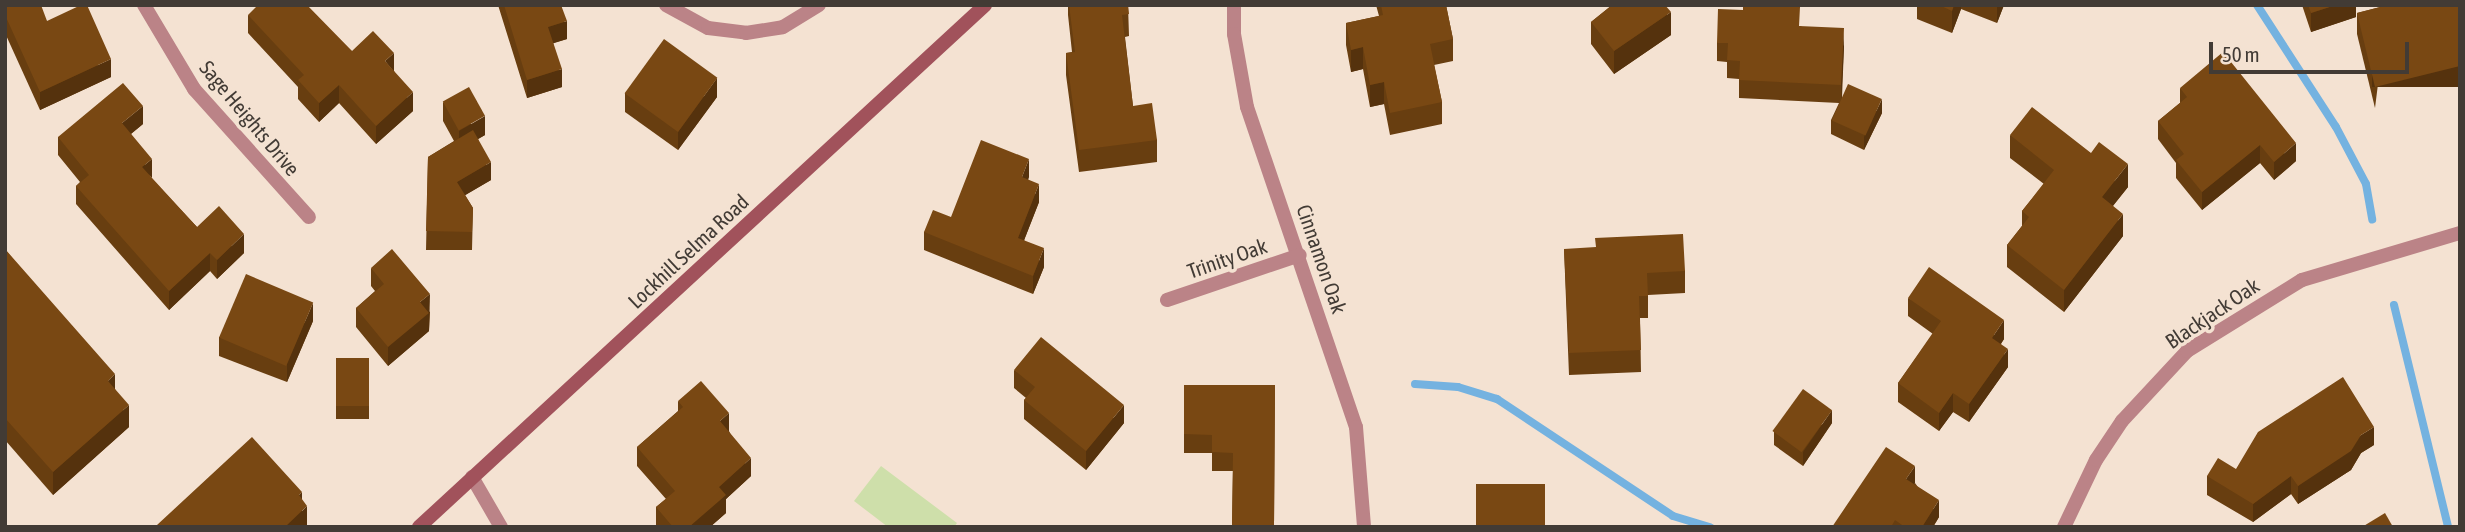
<!DOCTYPE html>
<html>
<head>
<meta charset="utf-8">
<style>
	body { margin:0 }
	#map { position:relative; width:2465px; height:532px; overflow:hidden; background:#f4e2d2; font-family:"Asap Condensed",sans-serif }
	div>[style] { position:absolute }
	.green>* { inset:0; background:#cedfaa }
	.stream>* { height:8px; margin:-4px; padding:0 4px; transform-origin:4px; border-radius:4px; background:#74b2e0 }
	.street>* { height:14px; margin:-7px; padding:0 7px; transform-origin:7px; border-radius:7px; background:#bb8387 }
	.secondary>* { height:14px; margin:-7px; padding:0 7px; transform-origin:7px; border-radius:7px; background:#a1525b }
	.wall>* { inset:0; background:#683e10; transform-origin:0 0 }
	.shaded-wall>* { inset:0; background:#55320d; transform-origin:0 0 }
	.building>* { inset:0; background:#794813; transform-origin:0 0 }
	span { translate:-50% -50%; white-space:nowrap; text-align:center; line-height:1.15; -webkit-text-stroke:7px #f4e2d2; paint-order:stroke }
	.street-label { font-size:21px; color:#423b35 }
	.frame { position:absolute; inset:0; border:7px solid #423b35; pointer-events:none }
	.scale { position:absolute; left:2209px; top:42px; width:200px; height:32px; box-sizing:border-box; border:4px solid #423b35; border-top:0; padding-left:9px; font-size:21px; line-height:24px; white-space:nowrap; color:#423b35; -webkit-text-stroke:5px #f4e2d2; paint-order:stroke }
</style>
</head>
<body>
<div id="map">
	<div class="green">
		<div style="clip-path:polygon(881px 466px,957px 523px,954px 527px,888px 527px,854px 501px)"></div>
	</div>
	<div class="stream">
		<div style="left:2257px;top:5px;width:145px;rotate:57.1deg"></div>
		<div style="left:2336px;top:127px;width:64px;rotate:62.2deg"></div>
		<div style="left:2366px;top:184px;width:36px;rotate:80deg"></div>
		<div style="left:2394px;top:305px;width:228px;rotate:76.3deg"></div>
		<div style="left:1415px;top:384px;width:43px;rotate:4deg"></div>
		<div style="left:1458px;top:387px;width:41px;rotate:17.1deg"></div>
		<div style="left:1497px;top:399px;width:211px;rotate:33.6deg"></div>
		<div style="left:1673px;top:516px;width:39px;rotate:17deg"></div>
	</div>
	<div class="street">
		<div style="left:144px;top:5px;width:98px;rotate:59.2deg"></div>
		<div style="left:194px;top:89px;width:172px;rotate:48.1deg"></div>
		<div style="left:666px;top:5px;width:48px;rotate:28.7deg"></div>
		<div style="left:708px;top:28px;width:38px;rotate:7deg"></div>
		<div style="left:746px;top:33px;width:37px;rotate:-9deg"></div>
		<div style="left:783px;top:27px;width:42px;rotate:-31.4deg"></div>
		<div style="left:1234px;top:5px;width:29px;rotate:90deg"></div>
		<div style="left:1234px;top:34px;width:74px;rotate:79.9deg"></div>
		<div style="left:1247px;top:107px;width:338px;rotate:71.2deg"></div>
		<div style="left:1356px;top:427px;width:100px;rotate:85.4deg"></div>
		<div style="left:1167px;top:300px;width:140px;rotate:-18.7deg"></div>
		<div style="left:472px;top:477px;width:58px;rotate:59.9deg"></div>
		<div style="left:2064px;top:527px;width:74px;rotate:-64.5deg"></div>
		<div style="left:2096px;top:460px;width:47px;rotate:-56.3deg"></div>
		<div style="left:2122px;top:421px;width:96px;rotate:-47.1deg"></div>
		<div style="left:2187px;top:351px;width:135px;rotate:-31.7deg"></div>
		<div style="left:2302px;top:280px;width:165px;rotate:-16.6deg"></div>
	</div>
	<div class="secondary">
		<div style="left:419px;top:527px;width:770px;rotate:-42.68deg"></div>
	</div>
	<div class="wall">
		<div style="clip-path:polygon(5px 5px,47px 21px,111px 77px,40px 110px,5px 33px)"></div>
		<div style="clip-path:polygon(498px 5px,561px 5px,567px 39px,553px 43px,562px 87px,527px 98px)"></div>
		<div style="clip-path:polygon(1068px 5px,1128px 5px,1129px 36px,1125px 37px,1133px 106px,1157px 140px,1157px 162px,1079px 172px,1066px 75px,1066px 53px,1072px 52px,1068px 15px)"></div>
		<div style="clip-path:polygon(1376px 5px,1446px 5px,1453px 39px,1453px 61px,1434px 65px,1442px 102px,1442px 124px,1390px 135px,1384px 104px,1370px 107px,1363px 69px,1351px 72px,1346px 45px,1346px 23px,1379px 16px)"></div>
		<div style="clip-path:polygon(1610px 5px,1665px 5px,1671px 35px,1614px 74px,1591px 44px,1591px 22px,1611px 6px)"></div>
		<div style="clip-path:polygon(1917px 5px,2004px 5px,1997px 23px,1961px 9px,1952px 33px,1917px 19px)"></div>
		<div style="clip-path:polygon(2302px 5px,2356px 5px,2356px 17px,2311px 32px)"></div>
		<div style="clip-path:polygon(2388px 5px,2375px 108px,2357px 34px,2357px 13px)"></div>
		<div style="clip-path:polygon(248px 15px,352px 51px,394px 71px,413px 111px,376px 144px,339px 103px,319px 122px,298px 99px,298px 87px,248px 33px)"></div>
		<div style="clip-path:polygon(1800px 26px,1844px 46px,1842px 98px,1882px 113px,1864px 150px,1831px 134px,1831px 120px,1839px 103px,1739px 98px,1739px 79px,1727px 78px,1727px 62px,1717px 61px,1717px 43px)"></div>
		<div style="clip-path:polygon(2180px 88px,2296px 161px,2274px 180px,2260px 163px,2202px 210px,2176px 178px,2176px 163px,2158px 139px,2158px 121px,2180px 103px)"></div>
		<div style="clip-path:polygon(625px 93px,717px 97px,678px 150px,625px 112px)"></div>
		<div style="clip-path:polygon(443px 102px,485px 135px,478px 139px,491px 180px,465px 195px,473px 208px,472px 250px,426px 250px,428px 157px,454px 141px,443px 121px)"></div>
		<div style="clip-path:polygon(143px 124px,131px 134px,151px 178px,197px 227px,244px 253px,217px 279px,210px 271px,169px 310px,76px 204px,76px 186px,80px 182px,58px 155px,58px 137px)"></div>
		<div style="clip-path:polygon(2010px 135px,2128px 187px,2113px 206px,2123px 236px,2064px 312px,2007px 267px,2007px 245px,2022px 226px,2022px 211px,2044px 184px,2010px 158px)"></div>
		<div style="clip-path:polygon(1029px 177px,1028px 179px,1039px 202px,1024px 240px,1044px 267px,1033px 294px,924px 250px,924px 232px)"></div>
		<div style="clip-path:polygon(5px 249px,115px 389px,129px 427px,53px 495px,5px 440px)"></div>
		<div style="clip-path:polygon(1564px 249px,1685px 271px,1685px 293px,1648px 295px,1648px 318px,1640px 318px,1641px 372px,1569px 375px)"></div>
		<div style="clip-path:polygon(371px 268px,430px 312px,429px 331px,388px 366px,356px 327px,356px 308px,375px 291px,371px 286px)"></div>
		<div style="clip-path:polygon(1908px 298px,2004px 339px,2001px 344px,2008px 367px,1969px 422px,1953px 412px,1939px 431px,1898px 402px,1898px 383px,1933px 334px,1908px 316px)"></div>
		<div style="clip-path:polygon(313px 321px,287px 382px,219px 356px,219px 337px)"></div>
		<div style="left:336px;top:358px;width:33px;height:61px"></div>
		<div style="clip-path:polygon(1014px 370px,1124px 423px,1086px 470px,1024px 419px,1024px 400px,1026px 398px,1014px 388px)"></div>
		<div style="clip-path:polygon(1184px 385px,1275px 385px,1274px 527px,1232px 527px,1233px 471px,1212px 471px,1212px 453px,1184px 453px)"></div>
		<div style="clip-path:polygon(678px 401px,729px 431px,751px 476px,726px 499px,726px 513px,710px 527px,657px 527px,656px 526px,656px 507px,666px 499px,637px 466px,637px 447px,678px 411px)"></div>
		<div style="clip-path:polygon(1832px 423px,1803px 466px,1774px 445px,1774px 432px)"></div>
		<div style="clip-path:polygon(2374px 445px,2361px 453px,2351px 470px,2298px 504px,2291px 494px,2253px 522px,2207px 495px,2207px 476px,2236px 469px)"></div>
		<div style="clip-path:polygon(1915px 483px,1939px 517px,1933px 527px,1832px 527px)"></div>
	</div>
	<div class="shaded-wall">
		<div style="clip-path:polygon(1954px 5px,1961px 5px,1961px 9px,1952px 33px,1952px 11px)"></div>
		<div style="clip-path:polygon(1997px 5px,2004px 5px,1997px 23px)"></div>
		<div style="clip-path:polygon(2336px 5px,2356px 5px,2356px 17px,2311px 32px,2311px 13px)"></div>
		<div style="clip-path:polygon(1671px 12px,1671px 35px,1614px 74px,1614px 51px)"></div>
		<div style="clip-path:polygon(567px 21px,567px 39px,548px 45px,548px 27px)"></div>
		<div style="clip-path:polygon(1844px 28px,1844px 46px,1841px 103px,1841px 85px)"></div>
		<div style="clip-path:polygon(1363px 47px,1363px 69px,1351px 72px,1351px 50px)"></div>
		<div style="clip-path:polygon(394px 53px,394px 72px,385px 61px)"></div>
		<div style="clip-path:polygon(111px 59px,111px 77px,40px 110px,40px 92px)"></div>
		<div style="left:2460px;top:66px;width:21px;height:88px;rotate:90deg"></div>
		<div style="clip-path:polygon(562px 69px,562px 87px,527px 98px,527px 80px)"></div>
		<div style="clip-path:polygon(717px 78px,717px 97px,678px 150px,678px 132px)"></div>
		<div style="clip-path:polygon(1384px 82px,1384px 104px,1370px 107px,1370px 85px)"></div>
		<div style="clip-path:polygon(339px 85px,339px 103px,319px 122px,319px 103px)"></div>
		<div style="clip-path:polygon(413px 92px,413px 111px,376px 144px,376px 126px)"></div>
		<div style="clip-path:polygon(1882px 99px,1882px 113px,1864px 150px,1864px 137px)"></div>
		<div style="clip-path:polygon(143px 106px,143px 124px,122px 141px,122px 123px)"></div>
		<div style="clip-path:polygon(485px 116px,485px 135px,459px 150px,459px 131px)"></div>
		<div style="clip-path:polygon(2296px 143px,2296px 161px,2274px 180px,2274px 162px)"></div>
		<div style="clip-path:polygon(2260px 145px,2260px 163px,2202px 210px,2202px 192px)"></div>
		<div style="clip-path:polygon(152px 159px,152px 178px,142px 167px)"></div>
		<div style="clip-path:polygon(1029px 159px,1029px 177px,1022px 195px,1022px 177px)"></div>
		<div style="clip-path:polygon(491px 162px,491px 180px,457px 200px,457px 182px)"></div>
		<div style="clip-path:polygon(2128px 164px,2128px 187px,2102px 219px,2102px 197px)"></div>
		<div style="clip-path:polygon(1039px 184px,1039px 202px,1018px 256px,1018px 238px)"></div>
		<div style="clip-path:polygon(2123px 214px,2123px 236px,2064px 312px,2064px 290px)"></div>
		<div style="clip-path:polygon(244px 234px,244px 253px,217px 279px,217px 260px)"></div>
		<div style="clip-path:polygon(1044px 248px,1044px 267px,1033px 294px,1033px 276px)"></div>
		<div style="clip-path:polygon(210px 253px,210px 271px,169px 310px,169px 291px)"></div>
		<div style="clip-path:polygon(430px 294px,429px 331px,388px 366px,388px 347px,420px 302px)"></div>
		<div style="clip-path:polygon(313px 303px,313px 321px,287px 382px,287px 363px)"></div>
		<div style="clip-path:polygon(2004px 320px,2004px 339px,1992px 356px,1992px 338px)"></div>
		<div style="clip-path:polygon(2008px 349px,2008px 367px,1969px 422px,1969px 404px)"></div>
		<div style="clip-path:polygon(115px 374px,115px 396px,108px 381px)"></div>
		<div style="clip-path:polygon(1953px 393px,1953px 412px,1939px 431px,1939px 413px)"></div>
		<div style="clip-path:polygon(129px 405px,129px 427px,53px 495px,53px 472px)"></div>
		<div style="clip-path:polygon(1124px 405px,1124px 423px,1086px 470px,1086px 451px)"></div>
		<div style="clip-path:polygon(1832px 410px,1832px 423px,1803px 466px,1803px 452px)"></div>
		<div style="clip-path:polygon(729px 413px,729px 431px,720px 440px,720px 421px)"></div>
		<div style="clip-path:polygon(2374px 427px,2374px 445px,2361px 453px,2351px 470px,2298px 504px,2298px 486px,2361px 435px)"></div>
		<div style="clip-path:polygon(751px 458px,751px 476px,726px 499px,726px 513px,710px 527px,690px 527px,719px 487px)"></div>
		<div style="clip-path:polygon(1915px 466px,1915px 483px,1906px 496px,1906px 479px)"></div>
		<div style="clip-path:polygon(2291px 476px,2291px 494px,2253px 522px,2253px 504px)"></div>
		<div style="clip-path:polygon(302px 492px,302px 511px,307px 506px,307px 527px,285px 527px,299px 495px)"></div>
		<div style="clip-path:polygon(1939px 500px,1939px 517px,1933px 527px,1922px 527px)"></div>
	</div>
	<div class="building">
		<div style="clip-path:polygon(5px 5px,41px 5px,47px 21px,81px 5px,87px 5px,111px 59px,40px 92px,5px 15px)"></div>
		<div style="clip-path:polygon(258px 5px,307px 5px,352px 51px,373px 31px,394px 53px,385px 61px,413px 92px,376px 126px,339px 85px,319px 103px,298px 80px,304px 75px,248px 15px)"></div>
		<div style="clip-path:polygon(504px 5px,561px 5px,567px 21px,548px 27px,562px 69px,527px 80px)"></div>
		<div style="clip-path:polygon(1069px 5px,1128px 5px,1129px 14px,1122px 15px,1133px 106px,1152px 103px,1157px 140px,1079px 150px,1066px 53px,1075px 52px)"></div>
		<div style="clip-path:polygon(1381px 5px,1446px 5px,1453px 39px,1430px 44px,1442px 102px,1390px 113px,1384px 82px,1370px 85px,1363px 47px,1351px 50px,1346px 23px,1383px 15px)"></div>
		<div style="clip-path:polygon(1612px 5px,1665px 5px,1671px 12px,1614px 51px,1591px 22px)"></div>
		<div style="clip-path:polygon(1743px 5px,1800px 7px,1799px 26px,1844px 28px,1841px 85px,1739px 80px,1740px 61px,1727px 60px,1728px 43px,1717px 43px,1718px 9px,1743px 10px)"></div>
		<div style="clip-path:polygon(1939px 5px,1954px 5px,1952px 11px)"></div>
		<div style="clip-path:polygon(2308px 5px,2336px 5px,2311px 13px)"></div>
		<div style="clip-path:polygon(2388px 5px,2460px 5px,2460px 66px,2375px 87px,2357px 13px)"></div>
		<div style="left:664px;top:39px;width:66px;height:67px;rotate:36deg"></div>
		<div style="clip-path:polygon(2223px 52px,2296px 143px,2274px 162px,2260px 145px,2202px 192px,2176px 160px,2184px 154px,2158px 121px,2187px 97px,2180px 88px)"></div>
		<div style="clip-path:polygon(123px 83px,143px 106px,122px 123px,152px 159px,142px 167px,197px 227px,219px 206px,244px 234px,217px 260px,210px 253px,169px 291px,76px 186px,89px 175px,58px 137px)"></div>
		<div style="left:1848px;top:84px;width:37px;height:40px;rotate:24deg"></div>
		<div style="left:469px;top:87px;width:33px;height:30px;rotate:61deg"></div>
		<div style="clip-path:polygon(2032px 107px,2091px 153px,2099px 142px,2128px 164px,2102px 197px,2123px 214px,2064px 290px,2007px 245px,2029px 217px,2022px 211px,2054px 170px,2010px 135px)"></div>
		<div style="clip-path:polygon(473px 130px,491px 162px,457px 182px,473px 208px,472px 232px,426px 231px,428px 157px)"></div>
		<div style="clip-path:polygon(981px 140px,1029px 159px,1022px 177px,1039px 184px,1018px 238px,1044px 248px,1033px 276px,924px 232px,933px 210px,951px 217px)"></div>
		<div style="clip-path:polygon(1683px 234px,1685px 271px,1647px 273px,1648px 296px,1639px 296px,1641px 350px,1569px 353px,1564px 249px,1596px 247px,1595px 238px)"></div>
		<div style="clip-path:polygon(5px 249px,115px 374px,108px 381px,129px 405px,53px 472px,5px 418px)"></div>
		<div style="clip-path:polygon(392px 249px,430px 294px,420px 302px,429px 313px,388px 347px,356px 308px,384px 284px,371px 268px)"></div>
		<div style="clip-path:polygon(1929px 267px,2004px 320px,1992px 338px,2008px 349px,1969px 404px,1953px 393px,1939px 413px,1898px 383px,1941px 321px,1908px 298px)"></div>
		<div style="left:246px;top:274px;width:73px;height:69px;rotate:23deg"></div>
		<div style="clip-path:polygon(1041px 337px,1124px 405px,1086px 451px,1024px 400px,1035px 387px,1014px 370px)"></div>
		<div style="left:336px;top:358px;width:33px;height:48px"></div>
		<div style="clip-path:polygon(2343px 377px,2374px 427px,2361px 435px,2351px 451px,2298px 486px,2291px 476px,2253px 504px,2207px 476px,2218px 458px,2236px 469px,2258px 432px)"></div>
		<div style="clip-path:polygon(701px 381px,729px 413px,720px 421px,751px 458px,719px 487px,726px 495px,689px 527px,673px 527px,656px 507px,675px 491px,637px 447px,683px 407px,678px 401px)"></div>
		<div style="clip-path:polygon(1184px 385px,1275px 385px,1274px 526px,1232px 526px,1233px 453px,1212px 452px,1212px 435px,1184px 434px)"></div>
		<div style="left:1803px;top:389px;width:36px;height:52px;rotate:36deg"></div>
		<div style="clip-path:polygon(252px 437px,302px 492px,299px 495px,307px 506px,285px 527px,159px 527px,157px 525px)"></div>
		<div style="clip-path:polygon(1886px 447px,1915px 466px,1906px 479px,1939px 500px,1922px 527px,1905px 527px,1895px 520px,1891px 527px,1832px 527px)"></div>
		<div style="left:1476px;top:484px;width:69px;height:43px"></div>
		<div style="clip-path:polygon(2385px 513px,2393px 527px,2362px 527px)"></div>
	</div>
	<div class="street-label">
		<span style="left:250px;top:118px;rotate:50deg">Sage Heights Drive</span>
		<span style="left:688px;top:251px;rotate:-43deg">Lockhill Selma Road</span>
		<span style="left:1227px;top:258px;rotate:-19deg">Trinity Oak</span>
		<span style="left:1322px;top:259px;rotate:71deg">Cinnamon Oak</span>
		<span style="left:2212px;top:313px;rotate:-34deg">Blackjack Oak</span>
	</div>
	<div class="frame"></div>
	<div class="scale">50 m</div>
</div>
</body>
</html>
